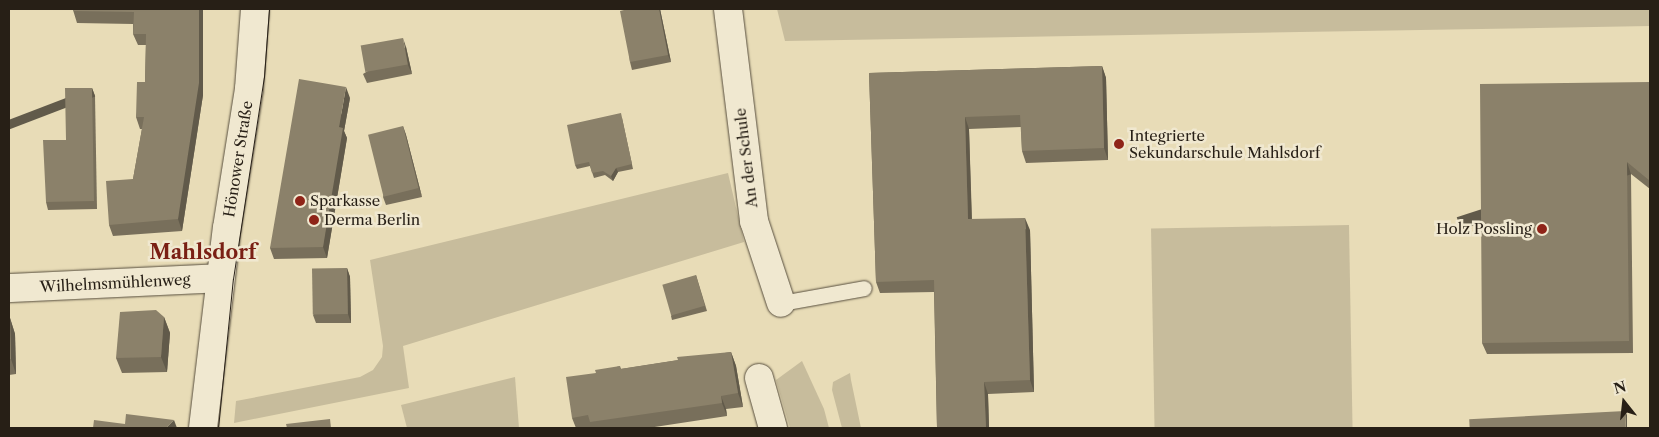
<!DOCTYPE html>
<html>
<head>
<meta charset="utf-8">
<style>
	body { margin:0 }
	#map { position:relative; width:1659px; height:437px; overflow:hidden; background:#e8dcb7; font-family:"Libre Caslon Text",serif }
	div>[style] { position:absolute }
	.green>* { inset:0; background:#c7bc9c; transform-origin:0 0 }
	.roads { filter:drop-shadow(0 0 1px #574e3e) drop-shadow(0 0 1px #574e3e) }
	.service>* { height:15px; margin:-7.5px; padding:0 7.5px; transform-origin:7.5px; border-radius:7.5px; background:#f0e8d0 }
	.minor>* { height:28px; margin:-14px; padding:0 14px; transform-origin:14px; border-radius:14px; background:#f0e8d0 }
	.tertiary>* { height:28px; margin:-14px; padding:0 14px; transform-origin:14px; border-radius:14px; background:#f0e8d0 }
	.secondary>* { height:28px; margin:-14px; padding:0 14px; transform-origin:14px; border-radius:14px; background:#f0e8d0 }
	.tram>* { height:1px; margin:-0.5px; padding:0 0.5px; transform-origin:0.5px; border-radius:0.5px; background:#271f16 }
	.wall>* { inset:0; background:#786f5b }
	.shaded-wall>* { inset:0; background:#615a4a; transform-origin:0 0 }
	.building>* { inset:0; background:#8b816a; transform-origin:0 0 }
	.dots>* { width:14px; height:14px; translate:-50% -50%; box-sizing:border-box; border:2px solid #f0e8d0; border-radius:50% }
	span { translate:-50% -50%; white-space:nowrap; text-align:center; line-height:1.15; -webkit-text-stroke:5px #f0e8d0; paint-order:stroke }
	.poi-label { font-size:15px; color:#271f16 }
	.left { translate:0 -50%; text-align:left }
	.right { translate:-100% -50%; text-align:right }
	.street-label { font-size:15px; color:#271f16 }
	.district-label { font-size:20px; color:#7a1f14; font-weight:700 }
	.frame { position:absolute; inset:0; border:10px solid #271f16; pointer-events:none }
	.north { position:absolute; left:1599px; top:377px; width:50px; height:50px; -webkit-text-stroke:4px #f0e8d0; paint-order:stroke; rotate:344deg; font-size:14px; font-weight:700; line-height:20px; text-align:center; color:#271f16 }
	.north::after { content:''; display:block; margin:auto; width:18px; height:22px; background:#271f16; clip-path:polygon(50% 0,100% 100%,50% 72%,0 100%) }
</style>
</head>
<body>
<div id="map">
	<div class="green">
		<div style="clip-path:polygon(777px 9px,1650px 9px,1650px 26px,785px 41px)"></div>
		<div style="clip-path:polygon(728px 173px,744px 242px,403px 346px,409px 388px,234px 423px,236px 401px,360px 377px,373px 370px,382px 357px,383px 346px,370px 260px)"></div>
		<div style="left:1349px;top:225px;width:203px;height:198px;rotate:89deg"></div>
		<div style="clip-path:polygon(802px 361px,824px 409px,829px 428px,790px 428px,776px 380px)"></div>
		<div style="clip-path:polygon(850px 373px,851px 380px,861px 428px,842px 428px,832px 390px,833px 382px)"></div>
		<div style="clip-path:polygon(515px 377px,519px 428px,407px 428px,401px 405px)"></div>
	</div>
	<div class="roads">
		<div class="service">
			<div style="left:781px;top:303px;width:84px;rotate:-10.2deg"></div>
		</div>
		<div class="minor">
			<div style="left:728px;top:9px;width:214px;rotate:83deg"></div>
			<div style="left:754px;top:221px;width:86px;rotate:71.8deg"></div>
			<div style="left:759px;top:378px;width:52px;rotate:74.4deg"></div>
		</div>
		<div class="tertiary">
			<div style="left:9px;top:288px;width:211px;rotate:-2.7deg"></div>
		</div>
		<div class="secondary">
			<div style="left:203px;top:428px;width:201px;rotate:-83.2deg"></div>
			<div style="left:227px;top:228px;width:141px;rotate:-81deg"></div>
			<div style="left:249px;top:89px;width:80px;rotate:-85.7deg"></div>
		</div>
	</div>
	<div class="tram">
		<div style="left:218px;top:428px;width:150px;rotate:-84.3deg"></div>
		<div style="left:233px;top:279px;width:204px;rotate:-81.3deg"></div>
		<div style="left:264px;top:77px;width:68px;rotate:-85.8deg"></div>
	</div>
	<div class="wall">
		<div style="clip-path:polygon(51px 9px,203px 9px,203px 95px,182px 231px,113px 236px,109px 225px,133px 179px,142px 129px,140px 129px,136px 117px,145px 82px,146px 45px,138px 45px,133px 34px,133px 24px,77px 23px,73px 10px,52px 10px)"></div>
		<div style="clip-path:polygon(624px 9px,660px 9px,671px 62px,632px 70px,630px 62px)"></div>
		<div style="clip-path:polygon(406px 47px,412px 74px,367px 83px,363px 74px)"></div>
		<div style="clip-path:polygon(1102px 66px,1106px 78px,1108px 160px,1026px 163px,1022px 151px,1021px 127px,969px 129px,972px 219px,1030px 230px,1034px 392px,988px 394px,989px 428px,937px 428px,934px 292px,880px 293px,876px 282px,869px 73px)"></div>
		<div style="clip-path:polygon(1650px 82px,1650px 189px,1631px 174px,1633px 353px,1487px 354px,1482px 343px)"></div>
		<div style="clip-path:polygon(92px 88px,95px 96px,97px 209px,48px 210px,46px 202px,66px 140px)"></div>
		<div style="clip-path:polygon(350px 98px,344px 131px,347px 138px,327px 258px,274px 259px,270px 248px)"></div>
		<div style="clip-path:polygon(622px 118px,633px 169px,618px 172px,613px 181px,605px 175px,594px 178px,590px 166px,577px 169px,575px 165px)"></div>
		<div style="clip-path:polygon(403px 126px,406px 135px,422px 197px,386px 205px,383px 197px)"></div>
		<div style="clip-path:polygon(347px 268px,350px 277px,351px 323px,316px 323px,313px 315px)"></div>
		<div style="clip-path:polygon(696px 275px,707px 311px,672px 320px,671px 316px)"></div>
		<div style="clip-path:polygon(164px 317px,170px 333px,167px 372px,122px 373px,116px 358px)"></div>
		<div style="clip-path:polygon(10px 318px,15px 334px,16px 374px,9px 375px,9px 319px)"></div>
		<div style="clip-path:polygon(731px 352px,736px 366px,743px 407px,726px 409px,727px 416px,648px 428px,576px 428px,572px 418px,596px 373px,620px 366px,621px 369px)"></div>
	</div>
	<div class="shaded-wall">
		<div style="clip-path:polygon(199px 9px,203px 9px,203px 95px,182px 231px,178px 219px)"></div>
		<div style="clip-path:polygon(659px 9px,660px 9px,671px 62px,668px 55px)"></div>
		<div style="clip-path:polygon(403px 38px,406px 47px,412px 74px,408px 65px)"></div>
		<div style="clip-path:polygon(1102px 66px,1106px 78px,1108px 160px,1104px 148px)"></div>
		<div style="clip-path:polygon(346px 87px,350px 98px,344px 131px,347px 138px,327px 258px,323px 247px,339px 127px)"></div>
		<div style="left:92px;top:88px;width:9px;height:113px;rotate:69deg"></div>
		<div style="clip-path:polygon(965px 117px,969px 129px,972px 231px,968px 219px)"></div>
		<div style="clip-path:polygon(403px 126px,406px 135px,422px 197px,419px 188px)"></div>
		<div style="left:1627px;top:162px;width:13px;height:179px;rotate:72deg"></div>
		<div style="clip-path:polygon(616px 168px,618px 172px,613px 181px,611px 176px)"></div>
		<div style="clip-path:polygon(1025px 218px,1030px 230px,1034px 392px,1030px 380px)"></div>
		<div style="clip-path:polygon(347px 268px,350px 277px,351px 323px,348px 314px)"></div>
		<div style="clip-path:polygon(164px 317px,170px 333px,167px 372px,161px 357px)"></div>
		<div style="clip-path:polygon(10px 318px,15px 334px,16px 374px,11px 359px)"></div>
		<div style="clip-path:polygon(731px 352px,736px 366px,743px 407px,738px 393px)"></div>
		<div style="clip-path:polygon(984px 382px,988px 394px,989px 428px,986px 428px)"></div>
		<div style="clip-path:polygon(721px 396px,726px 409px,727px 416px,722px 403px)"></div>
		<div style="clip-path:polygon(1625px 411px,1627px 415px,1627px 428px,1626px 428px)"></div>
		<div style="clip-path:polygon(174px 420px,177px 428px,166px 428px)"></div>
	</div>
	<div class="building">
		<div style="clip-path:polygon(73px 9px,199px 9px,199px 83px,178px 219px,109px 225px,106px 181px,133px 179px,144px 117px,136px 117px,137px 82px,145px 82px,146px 34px,133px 34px,134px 12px,73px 11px)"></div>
		<div style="clip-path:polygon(624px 9px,659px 9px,668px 55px,630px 62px,620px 11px,624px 10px)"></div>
		<div style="left:403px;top:38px;width:27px;height:43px;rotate:80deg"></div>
		<div style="clip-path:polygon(1102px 66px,1104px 148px,1022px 151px,1020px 115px,965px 117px,968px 219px,1025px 218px,1030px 380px,984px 382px,986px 428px,937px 428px,934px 280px,876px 282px,869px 73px)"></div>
		<div style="clip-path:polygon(299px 79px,346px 87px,339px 127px,343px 128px,323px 247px,270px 248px)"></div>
		<div style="clip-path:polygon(1650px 82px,1650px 181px,1627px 162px,1629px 341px,1482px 343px,1480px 84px)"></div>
		<div style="clip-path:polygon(65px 88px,92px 88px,94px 201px,46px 202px,43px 140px,66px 140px)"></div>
		<div style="clip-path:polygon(621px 113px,632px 164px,616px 168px,611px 176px,603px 171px,592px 173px,589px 162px,575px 165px,567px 125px)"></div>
		<div style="left:403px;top:126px;width:64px;height:36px;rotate:76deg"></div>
		<div style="left:347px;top:268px;width:46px;height:35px;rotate:89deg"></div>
		<div style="left:696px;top:275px;width:32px;height:35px;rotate:74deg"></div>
		<div style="clip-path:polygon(156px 310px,164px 317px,161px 357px,116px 358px,120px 312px)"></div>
		<div style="clip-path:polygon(10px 318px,11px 359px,9px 359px,9px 319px)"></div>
		<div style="clip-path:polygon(731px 352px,738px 393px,721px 396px,722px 403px,590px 422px,588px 415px,572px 418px,566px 377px,596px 373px,595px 370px,620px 366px,620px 369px,678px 360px,677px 357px)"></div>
		<div style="left:1625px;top:411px;width:17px;height:156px;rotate:87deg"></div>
		<div style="clip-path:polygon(126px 414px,174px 420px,166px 428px,93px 428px,94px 420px,125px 424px)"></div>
		<div style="clip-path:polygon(330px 419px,331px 428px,287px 428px,286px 424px)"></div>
	</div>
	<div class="dots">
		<div style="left:1119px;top:144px;background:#8f2418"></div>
		<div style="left:300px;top:201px;background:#8f2418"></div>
		<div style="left:314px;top:220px;background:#8f2418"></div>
		<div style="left:1542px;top:229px;background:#8f2418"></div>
	</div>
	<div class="poi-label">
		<span class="left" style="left:1129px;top:144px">Integrierte<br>Sekundarschule Mahlsdorf</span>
		<span class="left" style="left:310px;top:201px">Sparkasse</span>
		<span class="left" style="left:324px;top:220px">Derma Berlin</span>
		<span class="right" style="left:1532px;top:229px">Holz Possling</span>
	</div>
	<div class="street-label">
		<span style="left:746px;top:158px;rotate:-97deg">An der Schule</span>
		<span style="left:238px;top:159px;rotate:-81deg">Hönower Straße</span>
		<span style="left:115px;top:283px;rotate:-3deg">Wilhelmsmühlenweg</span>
	</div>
	<div class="district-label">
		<span style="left:203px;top:252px">Mahlsdorf</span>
	</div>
	<div class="frame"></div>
	<div class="north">N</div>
</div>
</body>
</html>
